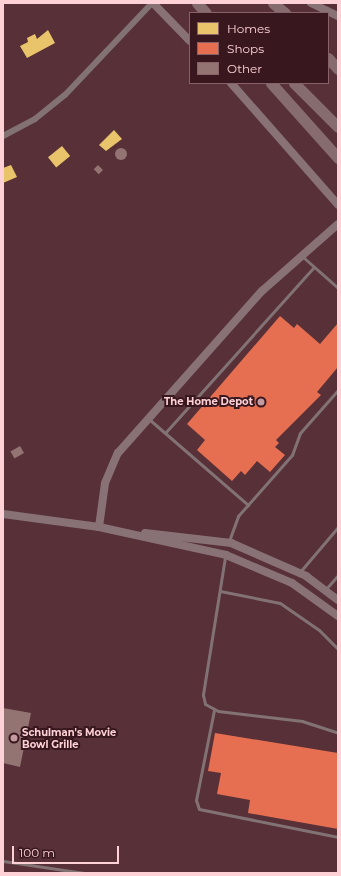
<!DOCTYPE html>
<html>
<head>
<meta charset="utf-8">
<style>
	body { margin:0 }
	#map { position:relative; width:341px; height:876px; overflow:hidden; background:#573038; font-family:Montserrat,sans-serif }
	div>[style] { position:absolute }
	.homes>* { inset:0; background:#e9c46a; transform-origin:0 0 }
	.shops>* { inset:0; background:#e76f51 }
	.building>* { inset:0; background:#947373; transform-origin:0 0 }
	.round { border-radius:50% }
	.lane>* { height:3px; margin:-1.5px; padding:0 1.5px; transform-origin:1.5px; border-radius:1.5px; background:#827274 }
	.street>* { height:6px; margin:-3px; padding:0 3px; transform-origin:3px; border-radius:3px; background:#827274 }
	.secondary>* { height:8px; margin:-4px; padding:0 4px; transform-origin:4px; border-radius:4px; background:#897276 }
	.highway>* { height:11px; margin:-5.5px; padding:0 5.5px; transform-origin:5.5px; border-radius:5.5px; background:#866c6f }
	.dots>* { width:11px; height:11px; translate:-50% -50%; box-sizing:border-box; border:2px solid #38181e; border-radius:50% }
	span { translate:-50% -50%; white-space:nowrap; text-align:center; line-height:1.15; -webkit-text-stroke:4px #38181e; paint-order:stroke }
	.poi-label { font-size:10px; color:#fed1d6; font-weight:700 }
	.right { translate:-100% -50%; text-align:right }
	.left { translate:0 -50%; text-align:left }
	.frame { position:absolute; inset:0; border:4px solid #fed1d6; pointer-events:none }
	.legend { position:absolute; left:189px; top:12px; width:140px; height:72px; box-sizing:border-box; background:#38181e; border:1px solid #876268; margin:0; padding:5px 7px; list-style:none; font-size:12px; color:#fed1d6 }
	.legend li { display:flex; align-items:center; gap:8px; height:20px }
	.legend b { width:20px; border:1px solid #876268 }
	.scale { position:absolute; left:12px; top:846px; width:107px; height:18px; box-sizing:border-box; border:2px solid #fed1d6; border-top:0; padding-left:5px; font-size:12px; line-height:14px; white-space:nowrap; color:#fed1d6; -webkit-text-stroke:3px #38181e; paint-order:stroke }
</style>
</head>
<body>
<div id="map">
	<div class="homes">
		<div style="clip-path:polygon(48px 30px,55px 43px,27px 58px,20px 46px,28px 42px,27px 38px,35px 34px,37px 39px)"></div>
		<div style="clip-path:polygon(114px 130px,122px 139px,106px 151px,99px 145px)"></div>
		<div style="left:62px;top:146px;width:13px;height:18px;rotate:51deg"></div>
		<div style="clip-path:polygon(11px 165px,17px 177px,3px 183px,3px 168px)"></div>
	</div>
	<div class="shops">
		<div style="clip-path:polygon(280px 316px,294px 328px,297px 324px,320px 344px,338px 323px,338px 367px,317px 392px,321px 395px,276px 440px,279px 443px,275px 447px,285px 455px,270px 472px,257px 461px,245px 475px,241px 471px,232px 481px,197px 450px,205px 440px,187px 424px)"></div>
		<div style="clip-path:polygon(215px 733px,338px 753px,338px 829px,248px 813px,250px 800px,217px 794px,221px 773px,208px 771px)"></div>
	</div>
	<div class="building">
		<div class="round" style="left:115px;top:148px;width:12px;height:12px"></div>
		<div style="left:98px;top:165px;width:7px;height:6px;rotate:45deg"></div>
		<div style="left:20px;top:446px;width:8px;height:11px;rotate:60deg"></div>
		<div style="clip-path:polygon(3px 708px,31px 713px,20px 767px,3px 763px)"></div>
	</div>
	<div class="lane">
		<div style="left:303px;top:257px;width:47px;rotate:41.5deg"></div>
		<div style="left:150px;top:420px;width:130px;rotate:40.9deg"></div>
		<div style="left:165px;top:433px;width:223px;rotate:-48.1deg"></div>
		<div style="left:229px;top:541px;width:27px;rotate:-70deg"></div>
		<div style="left:238px;top:516px;width:81px;rotate:-48.5deg"></div>
		<div style="left:292px;top:455px;width:23px;rotate:-70deg"></div>
		<div style="left:300px;top:433px;width:57px;rotate:-48.5deg"></div>
		<div style="left:225px;top:557px;width:140px;rotate:99.1deg"></div>
		<div style="left:203px;top:695px;width:9px;rotate:77deg"></div>
		<div style="left:205px;top:704px;width:15px;rotate:28deg"></div>
		<div style="left:218px;top:711px;width:85px;rotate:6.8deg"></div>
		<div style="left:302px;top:721px;width:38px;rotate:18deg"></div>
		<div style="left:299px;top:573px;width:60px;rotate:-49.7deg"></div>
		<div style="left:325px;top:590px;width:20px;rotate:-49deg"></div>
		<div style="left:220px;top:591px;width:61px;rotate:11.3deg"></div>
		<div style="left:280px;top:603px;width:47px;rotate:34.7deg"></div>
		<div style="left:319px;top:630px;width:27px;rotate:45deg"></div>
		<div style="left:214px;top:710px;width:92px;rotate:101.3deg"></div>
		<div style="left:196px;top:800px;width:9px;rotate:72deg"></div>
		<div style="left:199px;top:809px;width:142px;rotate:11.4deg"></div>
		<div style="left:3px;top:861px;width:82px;rotate:8.4deg"></div>
	</div>
	<div class="street">
		<div style="left:3px;top:136px;width:36px;rotate:-28deg"></div>
		<div style="left:35px;top:119px;width:38px;rotate:-39deg"></div>
		<div style="left:65px;top:95px;width:127px;rotate:-46.6deg"></div>
	</div>
	<div class="secondary">
		<div style="left:153px;top:3px;width:53px;rotate:45.8deg"></div>
		<div style="left:311px;top:3px;width:30px;rotate:26deg"></div>
		<div style="left:231px;top:83px;width:162px;rotate:48.7deg"></div>
		<div style="left:3px;top:514px;width:97px;rotate:7.7deg"></div>
		<div style="left:99px;top:527px;width:130px;rotate:12.4deg"></div>
		<div style="left:226px;top:555px;width:72px;rotate:23deg"></div>
		<div style="left:292px;top:583px;width:57px;rotate:35.7deg"></div>
		<div style="left:99px;top:527px;width:44px;rotate:-82.2deg"></div>
		<div style="left:105px;top:483px;width:33px;rotate:-67deg"></div>
		<div style="left:118px;top:453px;width:217px;rotate:-48.4deg"></div>
		<div style="left:262px;top:291px;width:101px;rotate:-41.4deg"></div>
		<div style="left:145px;top:533px;width:87px;rotate:6.6deg"></div>
		<div style="left:231px;top:543px;width:82px;rotate:23.7deg"></div>
		<div style="left:306px;top:576px;width:40px;rotate:37deg"></div>
	</div>
	<div class="highway">
		<div style="left:197px;top:3px;width:13px;rotate:48deg"></div>
		<div style="left:273px;top:3px;width:16px;rotate:40deg"></div>
		<div style="left:328px;top:58px;width:15px;rotate:48deg"></div>
		<div style="left:271px;top:83px;width:101px;rotate:48.2deg"></div>
		<div style="left:294px;top:83px;width:62px;rotate:45deg"></div>
	</div>
	<div class="dots">
		<div style="left:261px;top:402px;background:#c4999f"></div>
		<div style="left:14px;top:738px;background:#c4999f"></div>
	</div>
	<div class="poi-label">
		<span class="right" style="left:253px;top:402px">The Home Depot</span>
		<span class="left" style="left:22px;top:738px">Schulman's Movie<br>Bowl Grille</span>
	</div>
	<div class="frame"></div>
	<ul class="legend">
	<li><b style="height:11px;background:#e9c46a"></b>Homes</li>
	<li><b style="height:11px;background:#e76f51"></b>Shops</li>
	<li><b style="height:11px;background:#947373"></b>Other</li>
	</ul>
	<div class="scale">100 m</div>
</div>
</body>
</html>
